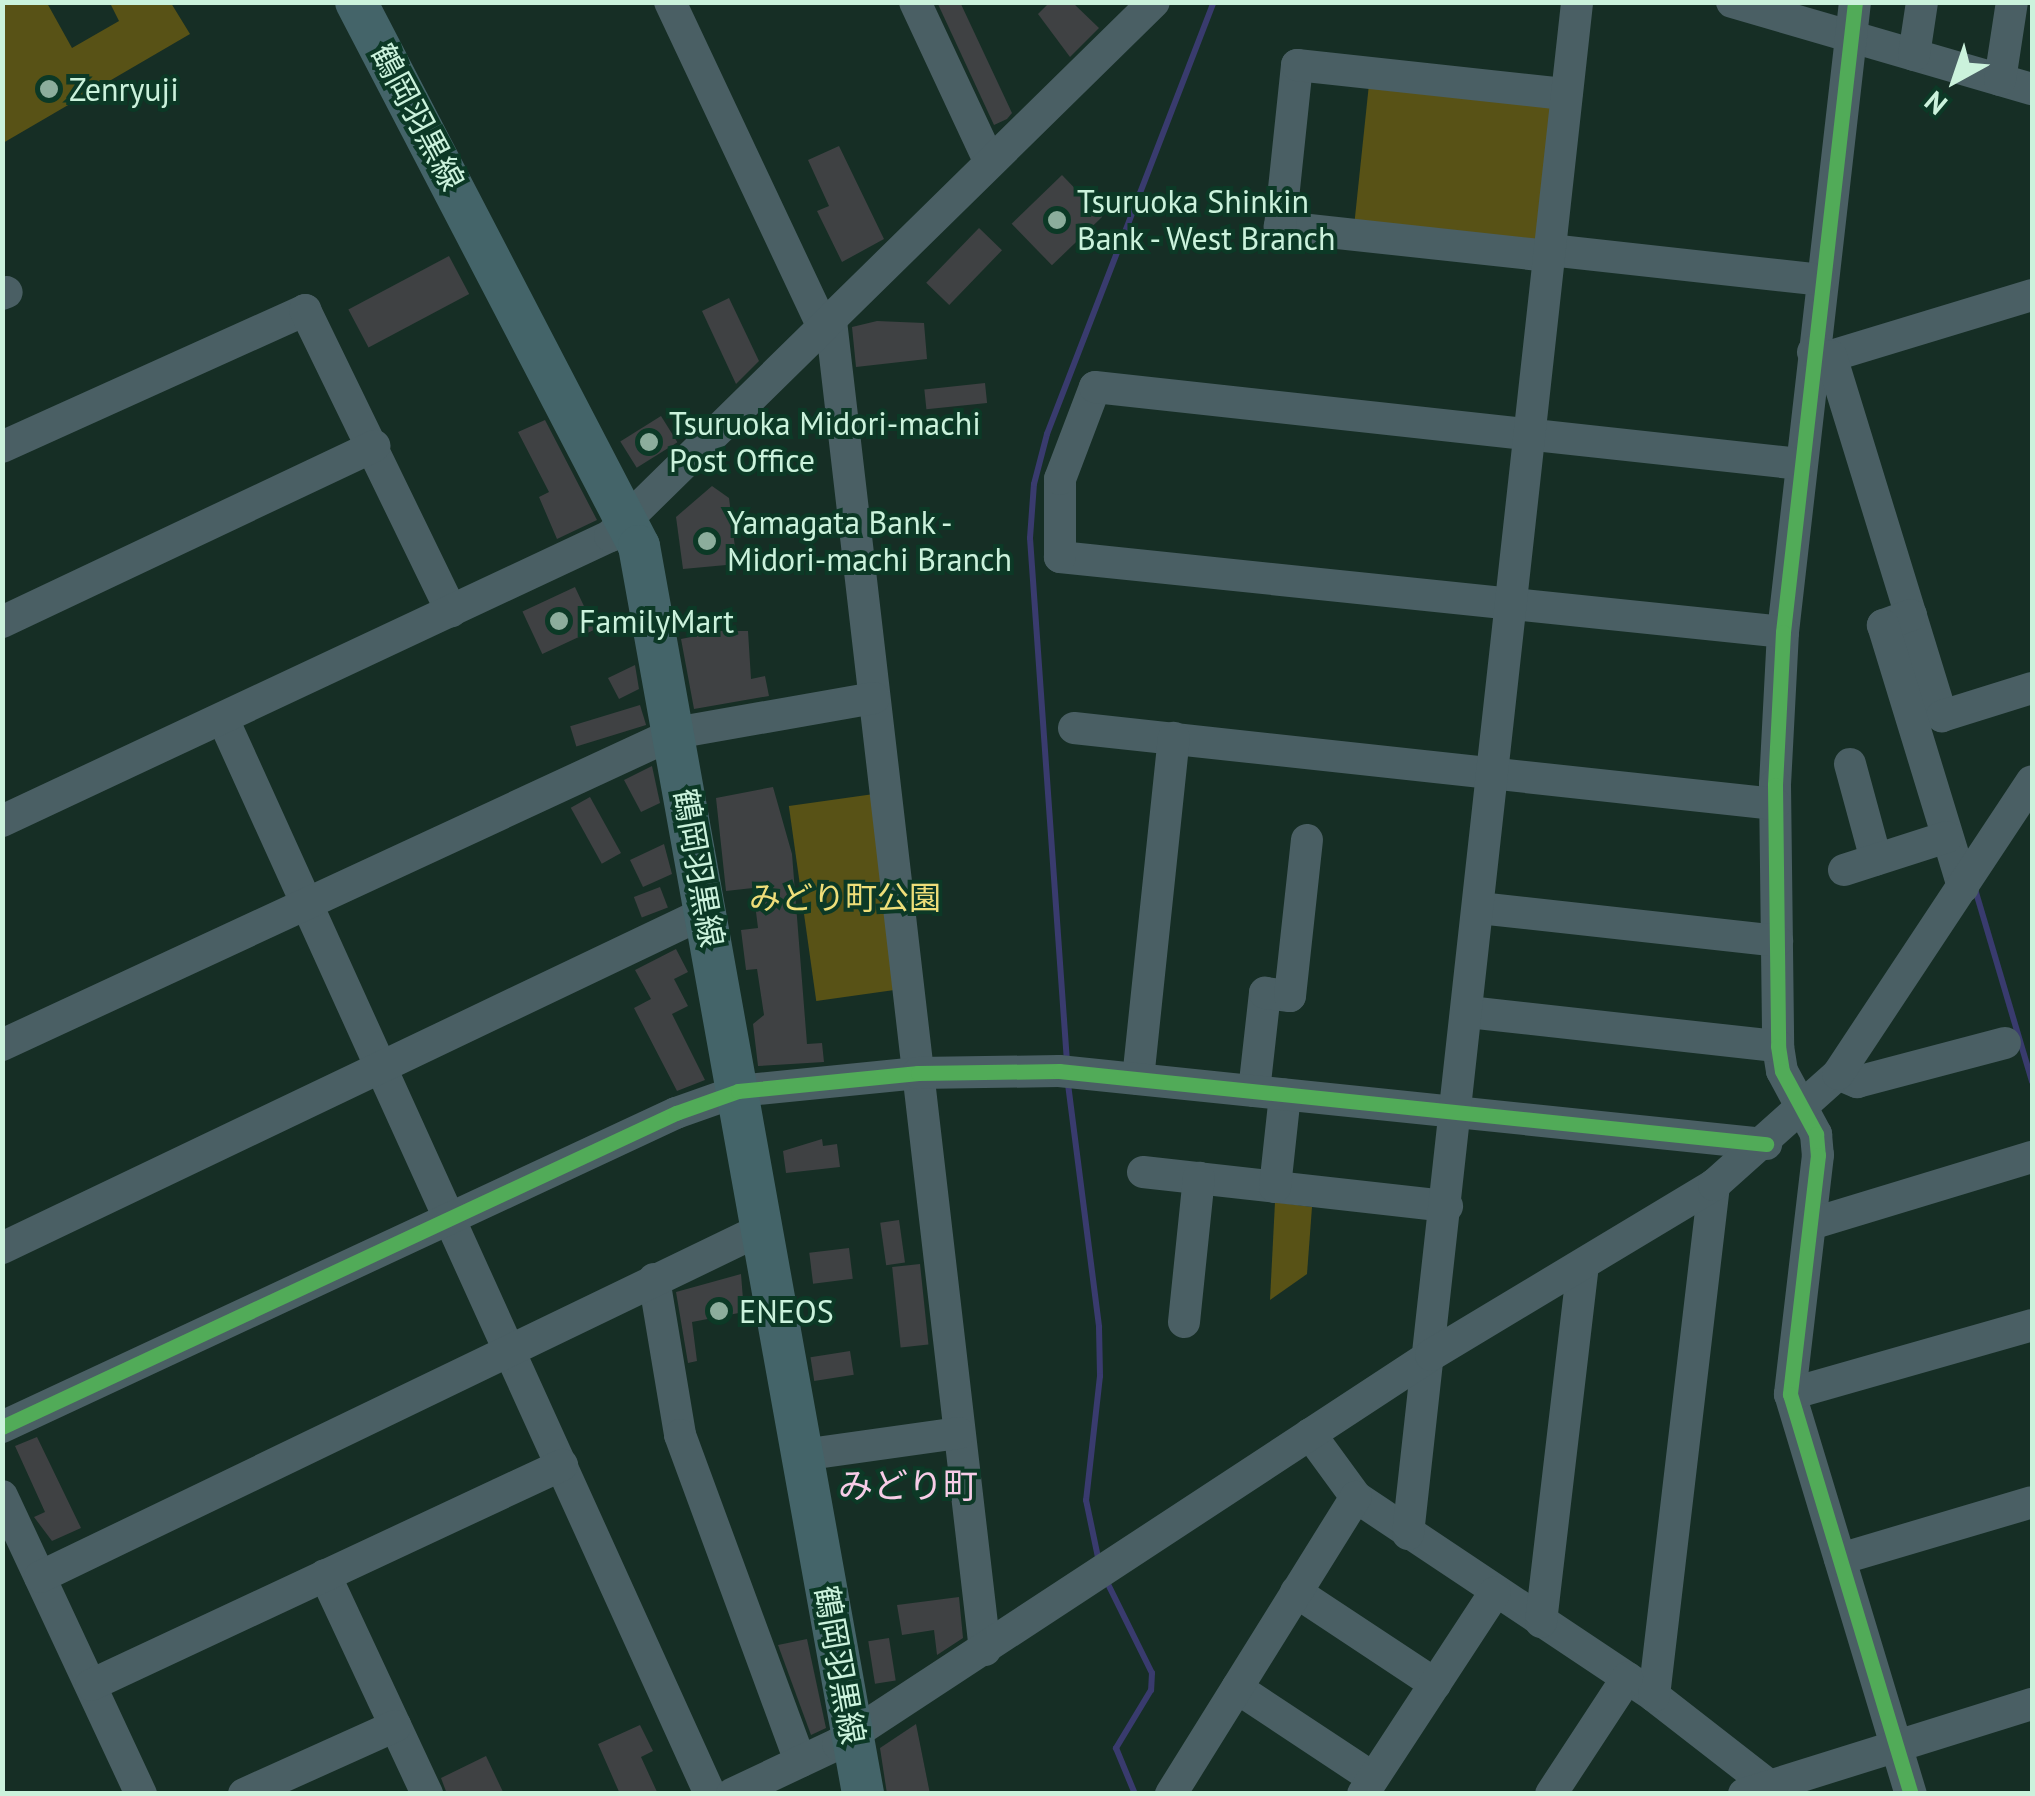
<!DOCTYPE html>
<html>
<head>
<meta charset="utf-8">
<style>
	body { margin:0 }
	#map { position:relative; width:2035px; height:1796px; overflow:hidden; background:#162e25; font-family:"PT Sans","Noto Sans JP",sans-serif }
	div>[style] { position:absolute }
	.green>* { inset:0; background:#585216; transform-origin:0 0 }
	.stream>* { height:6px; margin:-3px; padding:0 3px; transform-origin:3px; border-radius:3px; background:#393b6e }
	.building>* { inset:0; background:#3f4143; transform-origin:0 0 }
	.minor>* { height:32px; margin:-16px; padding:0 16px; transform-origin:16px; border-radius:16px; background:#4a5f64 }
	.major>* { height:42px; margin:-21px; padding:0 21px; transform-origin:21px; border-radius:21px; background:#446469 }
	.cycleway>* { height:15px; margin:-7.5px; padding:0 7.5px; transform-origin:7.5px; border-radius:7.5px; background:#51ab58 }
	.dots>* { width:28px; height:28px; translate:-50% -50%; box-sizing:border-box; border:5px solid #0c3926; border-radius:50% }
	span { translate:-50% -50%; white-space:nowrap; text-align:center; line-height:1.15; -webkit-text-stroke:8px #0c3926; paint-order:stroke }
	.poi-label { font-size:32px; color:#cbf2dc }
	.left { translate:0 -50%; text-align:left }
	.street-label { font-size:32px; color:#cbf2dc }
	.park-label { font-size:32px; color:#eede79 }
	.neighbourhood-label { font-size:35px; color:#f7cce7 }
	.frame { position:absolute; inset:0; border:5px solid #cbf2dc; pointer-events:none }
	.north { position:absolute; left:1905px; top:30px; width:100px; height:100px; -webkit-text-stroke:8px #0c3926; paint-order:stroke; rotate:220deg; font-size:28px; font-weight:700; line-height:40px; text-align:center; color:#cbf2dc }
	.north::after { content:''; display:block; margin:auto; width:35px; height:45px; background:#cbf2dc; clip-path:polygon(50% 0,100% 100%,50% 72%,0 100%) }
</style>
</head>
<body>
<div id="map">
	<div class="green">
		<div style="clip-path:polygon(3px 2px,47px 3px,72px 48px,119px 21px,110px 3px,171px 3px,190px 34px,3px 143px)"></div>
		<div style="left:1369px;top:84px;width:185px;height:142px;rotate:6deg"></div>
		<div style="left:874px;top:794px;width:197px;height:86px;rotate:82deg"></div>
		<div style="clip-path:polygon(1275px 1202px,1312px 1207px,1307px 1274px,1270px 1300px)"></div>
	</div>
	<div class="stream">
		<div style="left:1975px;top:889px;width:201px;rotate:73.5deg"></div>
		<div style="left:1067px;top:1062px;width:525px;rotate:-94.04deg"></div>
		<div style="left:1030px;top:538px;width:54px;rotate:-85.8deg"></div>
		<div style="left:1034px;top:484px;width:52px;rotate:-75.4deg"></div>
		<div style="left:1047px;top:434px;width:463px;rotate:-68.9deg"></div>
		<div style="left:1068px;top:1084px;width:245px;rotate:82.7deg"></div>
		<div style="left:1099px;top:1327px;width:49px;rotate:88.8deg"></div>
		<div style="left:1100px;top:1376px;width:125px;rotate:96.4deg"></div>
		<div style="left:1086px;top:1500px;width:63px;rotate:78.2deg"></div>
		<div style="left:1105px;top:1578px;width:106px;rotate:63.7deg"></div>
		<div style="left:1152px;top:1673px;width:17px;rotate:93deg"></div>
		<div style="left:1151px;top:1690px;width:68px;rotate:121.1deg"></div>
		<div style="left:1116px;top:1748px;width:50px;rotate:67.6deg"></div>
	</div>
	<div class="building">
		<div style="clip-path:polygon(937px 2px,960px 2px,1012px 113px,1007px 119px,994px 125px)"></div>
		<div style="clip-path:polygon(1050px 2px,1072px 2px,1099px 28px,1070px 57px,1038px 14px)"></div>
		<div style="clip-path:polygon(839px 146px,884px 239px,842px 262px,817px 211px,829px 206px,808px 160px)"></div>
		<div style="left:1062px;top:175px;width:58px;height:70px;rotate:46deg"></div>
		<div style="left:979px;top:228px;width:32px;height:76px;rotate:44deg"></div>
		<div style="left:449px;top:256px;width:43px;height:114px;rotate:62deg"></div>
		<div style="clip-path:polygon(729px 298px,759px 361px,736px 384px,702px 311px)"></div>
		<div style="clip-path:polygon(877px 321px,924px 323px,927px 359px,856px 367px,852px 327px)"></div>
		<div style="left:985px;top:383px;width:20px;height:61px;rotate:84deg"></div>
		<div style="left:661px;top:416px;width:31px;height:48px;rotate:58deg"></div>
		<div style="clip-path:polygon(545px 420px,597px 520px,557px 539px,539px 497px,549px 492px,518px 432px)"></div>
		<div style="clip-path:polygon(712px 486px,729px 498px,737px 564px,683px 569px,676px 517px)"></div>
		<div style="left:575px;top:587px;width:47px;height:58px;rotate:65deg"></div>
		<div style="clip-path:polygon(721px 631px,748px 631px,751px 679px,765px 676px,769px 696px,694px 709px,681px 639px)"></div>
		<div style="clip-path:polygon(635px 665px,639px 689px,619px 699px,608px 678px)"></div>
		<div style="left:640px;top:705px;width:21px;height:73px;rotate:73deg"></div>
		<div style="clip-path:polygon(652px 766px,660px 803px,641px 812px,624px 780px)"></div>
		<div style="clip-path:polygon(773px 787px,792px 854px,807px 1044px,822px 1043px,824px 1062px,758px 1066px,753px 1024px,764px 1015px,757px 969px,746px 970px,741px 930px,758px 928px,753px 888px,726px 891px,716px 798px)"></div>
		<div style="left:590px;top:797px;width:64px;height:22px;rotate:61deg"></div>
		<div style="clip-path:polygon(664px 844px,672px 874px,643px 887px,630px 860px)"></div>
		<div style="left:660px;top:887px;width:22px;height:28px;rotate:69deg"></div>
		<div style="clip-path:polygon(676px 949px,688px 972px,674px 979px,688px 1006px,672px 1014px,705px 1080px,677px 1091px,634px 1008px,651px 999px,635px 970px)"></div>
		<div style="clip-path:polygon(822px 1139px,823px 1146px,837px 1144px,840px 1167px,786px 1173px,783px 1151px)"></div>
		<div style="left:899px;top:1220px;width:43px;height:19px;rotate:82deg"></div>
		<div style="left:849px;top:1248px;width:31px;height:40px;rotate:83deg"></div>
		<div style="left:920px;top:1264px;width:81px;height:28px;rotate:84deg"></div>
		<div style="clip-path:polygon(741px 1274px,744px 1312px,692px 1322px,697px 1361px,688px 1363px,676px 1292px)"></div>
		<div style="left:850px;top:1351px;width:24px;height:40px;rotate:81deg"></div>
		<div style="clip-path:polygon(37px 1437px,81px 1528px,52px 1541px,34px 1517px,45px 1512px,15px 1446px)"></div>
		<div style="clip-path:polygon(959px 1597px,963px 1638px,937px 1655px,934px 1630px,902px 1635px,897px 1605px)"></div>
		<div style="left:889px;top:1638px;width:43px;height:21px;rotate:81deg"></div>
		<div style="clip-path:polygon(807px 1639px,826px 1728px,811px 1735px,778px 1645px)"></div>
		<div style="clip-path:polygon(916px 1724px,930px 1794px,887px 1794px,880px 1748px)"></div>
		<div style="clip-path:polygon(640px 1725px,653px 1751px,641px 1757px,658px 1794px,620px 1794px,598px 1744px)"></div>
		<div style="clip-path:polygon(486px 1756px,504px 1794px,447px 1794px,441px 1778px)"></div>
	</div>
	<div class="minor">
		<div style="left:670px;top:2px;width:361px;rotate:64.8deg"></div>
		<div style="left:915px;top:2px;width:175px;rotate:65deg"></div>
		<div style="left:1732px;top:2px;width:312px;rotate:16.2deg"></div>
		<div style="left:1855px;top:2px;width:634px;rotate:96.52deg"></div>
		<div style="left:1783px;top:632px;width:153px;rotate:93deg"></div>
		<div style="left:1775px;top:785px;width:261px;rotate:89.3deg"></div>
		<div style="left:1778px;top:1046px;width:25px;rotate:81deg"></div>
		<div style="left:1782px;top:1071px;width:72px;rotate:61.6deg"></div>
		<div style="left:1816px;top:1134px;width:21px;rotate:85deg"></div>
		<div style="left:1818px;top:1155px;width:241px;rotate:96.7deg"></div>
		<div style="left:1790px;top:1394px;width:418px;rotate:73.2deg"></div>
		<div style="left:1914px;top:55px;width:54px;rotate:-81.4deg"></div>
		<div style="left:2000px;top:80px;width:79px;rotate:-81.3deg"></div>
		<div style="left:1550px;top:250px;width:273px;rotate:6.3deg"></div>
		<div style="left:1549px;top:256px;width:271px;rotate:-173.8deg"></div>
		<div style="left:1280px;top:227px;width:163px;rotate:-84deg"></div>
		<div style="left:1297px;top:65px;width:271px;rotate:6.2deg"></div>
		<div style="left:2px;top:294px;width:5px;rotate:-22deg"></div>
		<div style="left:831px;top:321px;width:1338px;rotate:83.39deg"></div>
		<div style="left:1813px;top:352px;width:18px;rotate:13deg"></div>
		<div style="left:1831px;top:356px;width:210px;rotate:-16.9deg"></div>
		<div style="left:1831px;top:356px;width:377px;rotate:72.9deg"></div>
		<div style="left:1942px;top:716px;width:94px;rotate:-17.3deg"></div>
		<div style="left:2px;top:447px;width:333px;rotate:-24.3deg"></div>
		<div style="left:305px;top:310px;width:335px;rotate:64.1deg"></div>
		<div style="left:1911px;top:615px;width:30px;rotate:160deg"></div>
		<div style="left:1883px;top:625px;width:274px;rotate:73deg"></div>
		<div style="left:2px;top:622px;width:412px;rotate:-25.3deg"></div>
		<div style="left:1783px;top:632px;width:727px;rotate:-174.08deg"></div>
		<div style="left:1060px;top:557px;width:78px;rotate:-90deg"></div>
		<div style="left:1060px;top:479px;width:98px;rotate:-69.2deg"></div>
		<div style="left:1095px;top:387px;width:709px;rotate:6.23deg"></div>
		<div style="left:223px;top:719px;width:1180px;rotate:65.63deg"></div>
		<div style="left:1074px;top:728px;width:705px;rotate:6.19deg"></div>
		<div style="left:1850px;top:764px;width:99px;rotate:74.8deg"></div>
		<div style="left:2px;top:821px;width:671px;rotate:-25.11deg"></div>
		<div style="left:610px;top:536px;width:762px;rotate:-44.47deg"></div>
		<div style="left:1844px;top:870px;width:108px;rotate:-17.8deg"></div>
		<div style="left:1479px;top:908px;width:300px;rotate:6.3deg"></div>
		<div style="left:1468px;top:1012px;width:312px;rotate:6.3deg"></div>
		<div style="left:2px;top:1045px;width:742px;rotate:-24.87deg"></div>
		<div style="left:675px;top:733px;width:202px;rotate:-10deg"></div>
		<div style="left:1838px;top:1074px;width:21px;rotate:23deg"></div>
		<div style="left:1857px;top:1082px;width:153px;rotate:-14.8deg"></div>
		<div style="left:1138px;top:1079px;width:343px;rotate:-84deg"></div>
		<div style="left:1254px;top:1091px;width:99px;rotate:-83.6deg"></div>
		<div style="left:1265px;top:993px;width:25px;rotate:7deg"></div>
		<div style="left:1290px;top:996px;width:157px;rotate:-83.8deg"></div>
		<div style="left:1143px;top:1172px;width:306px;rotate:6.4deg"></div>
		<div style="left:1275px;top:1187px;width:93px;rotate:-83.8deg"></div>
		<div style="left:1811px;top:1224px;width:231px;rotate:-16.9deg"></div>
		<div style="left:2px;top:1248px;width:780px;rotate:-25.51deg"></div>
		<div style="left:654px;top:1279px;width:158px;rotate:80.5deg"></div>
		<div style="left:680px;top:1435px;width:348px;rotate:69.8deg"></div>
		<div style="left:1184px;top:1322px;width:145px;rotate:-84.1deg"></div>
		<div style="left:1790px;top:1394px;width:252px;rotate:-15.9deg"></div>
		<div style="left:2px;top:1427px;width:744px;rotate:-24.98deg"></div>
		<div style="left:676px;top:1113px;width:66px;rotate:-19.5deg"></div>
		<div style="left:738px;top:1091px;width:181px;rotate:-5.7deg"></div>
		<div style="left:918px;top:1073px;width:141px;rotate:-0.8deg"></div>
		<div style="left:1059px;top:1071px;width:711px;rotate:5.9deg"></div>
		<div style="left:1310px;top:1434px;width:78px;rotate:53.9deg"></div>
		<div style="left:1356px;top:1497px;width:358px;rotate:33.7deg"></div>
		<div style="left:1654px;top:1696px;width:160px;rotate:37.9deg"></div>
		<div style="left:802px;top:1455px;width:158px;rotate:-8deg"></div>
		<div style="left:2px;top:1496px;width:329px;rotate:65deg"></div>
		<div style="left:1408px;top:1534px;width:1541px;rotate:-83.7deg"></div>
		<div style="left:1840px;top:1559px;width:200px;rotate:-16.5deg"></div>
		<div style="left:325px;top:1575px;width:242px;rotate:65deg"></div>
		<div style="left:40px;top:1577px;width:801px;rotate:-25.73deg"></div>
		<div style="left:1296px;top:1592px;width:167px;rotate:33.5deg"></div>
		<div style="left:1541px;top:1622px;width:357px;rotate:-83.3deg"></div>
		<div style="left:91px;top:1685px;width:520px;rotate:-25.04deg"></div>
		<div style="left:1237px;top:1688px;width:163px;rotate:33.5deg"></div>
		<div style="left:1654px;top:1696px;width:515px;rotate:-83.3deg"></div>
		<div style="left:244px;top:1794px;width:166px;rotate:-24.2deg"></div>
		<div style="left:732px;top:1794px;width:117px;rotate:-25.3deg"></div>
		<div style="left:838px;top:1744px;width:709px;rotate:-33.26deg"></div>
		<div style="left:1431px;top:1355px;width:330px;rotate:-31deg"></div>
		<div style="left:1714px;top:1185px;width:166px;rotate:-41.8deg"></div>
		<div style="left:1838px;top:1074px;width:351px;rotate:-56.5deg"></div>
		<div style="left:1171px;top:1794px;width:350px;rotate:-58.1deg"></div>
		<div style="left:1363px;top:1794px;width:241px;rotate:-56.8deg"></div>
		<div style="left:1551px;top:1794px;width:139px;rotate:-56.8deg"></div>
		<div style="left:1744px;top:1794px;width:302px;rotate:-17.4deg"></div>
	</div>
	<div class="major">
		<div style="left:356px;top:2px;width:613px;rotate:62.52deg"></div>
		<div style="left:639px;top:546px;width:1268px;rotate:79.82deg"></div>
	</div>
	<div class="cycleway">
		<div style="left:1855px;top:2px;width:634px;rotate:96.52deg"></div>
		<div style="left:1783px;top:632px;width:153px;rotate:93deg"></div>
		<div style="left:1775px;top:785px;width:261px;rotate:89.3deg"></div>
		<div style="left:1778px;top:1046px;width:25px;rotate:81deg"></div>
		<div style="left:1782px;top:1071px;width:72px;rotate:61.6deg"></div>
		<div style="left:1816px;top:1134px;width:21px;rotate:85deg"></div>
		<div style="left:1818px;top:1155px;width:241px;rotate:96.7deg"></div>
		<div style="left:1790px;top:1394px;width:418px;rotate:73.2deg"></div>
		<div style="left:2px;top:1427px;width:744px;rotate:-24.98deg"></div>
		<div style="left:676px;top:1113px;width:66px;rotate:-19.5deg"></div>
		<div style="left:738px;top:1091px;width:181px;rotate:-5.7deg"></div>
		<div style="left:918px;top:1073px;width:141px;rotate:-0.8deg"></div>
		<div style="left:1059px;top:1071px;width:711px;rotate:5.9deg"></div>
	</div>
	<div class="dots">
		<div style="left:49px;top:89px;background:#8cad9c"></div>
		<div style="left:1057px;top:220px;background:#8cad9c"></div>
		<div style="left:649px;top:442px;background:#8cad9c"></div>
		<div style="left:707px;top:541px;background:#8cad9c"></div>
		<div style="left:559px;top:621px;background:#8cad9c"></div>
		<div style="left:719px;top:1311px;background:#8cad9c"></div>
	</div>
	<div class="poi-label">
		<span class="left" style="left:69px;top:89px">Zenryuji</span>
		<span class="left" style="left:1077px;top:220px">Tsuruoka Shinkin<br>Bank - West Branch</span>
		<span class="left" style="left:669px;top:442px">Tsuruoka Midori-machi<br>Post Office</span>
		<span class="left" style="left:727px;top:541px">Yamagata Bank -<br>Midori-machi Branch</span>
		<span class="left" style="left:579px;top:621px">FamilyMart</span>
		<span class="left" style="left:739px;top:1311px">ENEOS</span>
	</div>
	<div class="street-label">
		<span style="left:418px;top:117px;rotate:62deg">鶴岡羽黒線</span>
		<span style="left:699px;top:868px;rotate:80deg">鶴岡羽黒線</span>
		<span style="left:840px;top:1665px;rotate:80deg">鶴岡羽黒線</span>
	</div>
	<div class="park-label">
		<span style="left:845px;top:897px">みどり町公園</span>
	</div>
	<div class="neighbourhood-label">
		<span style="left:908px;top:1485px">みどり町</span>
	</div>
	<div class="frame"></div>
	<div class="north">N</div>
</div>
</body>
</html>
